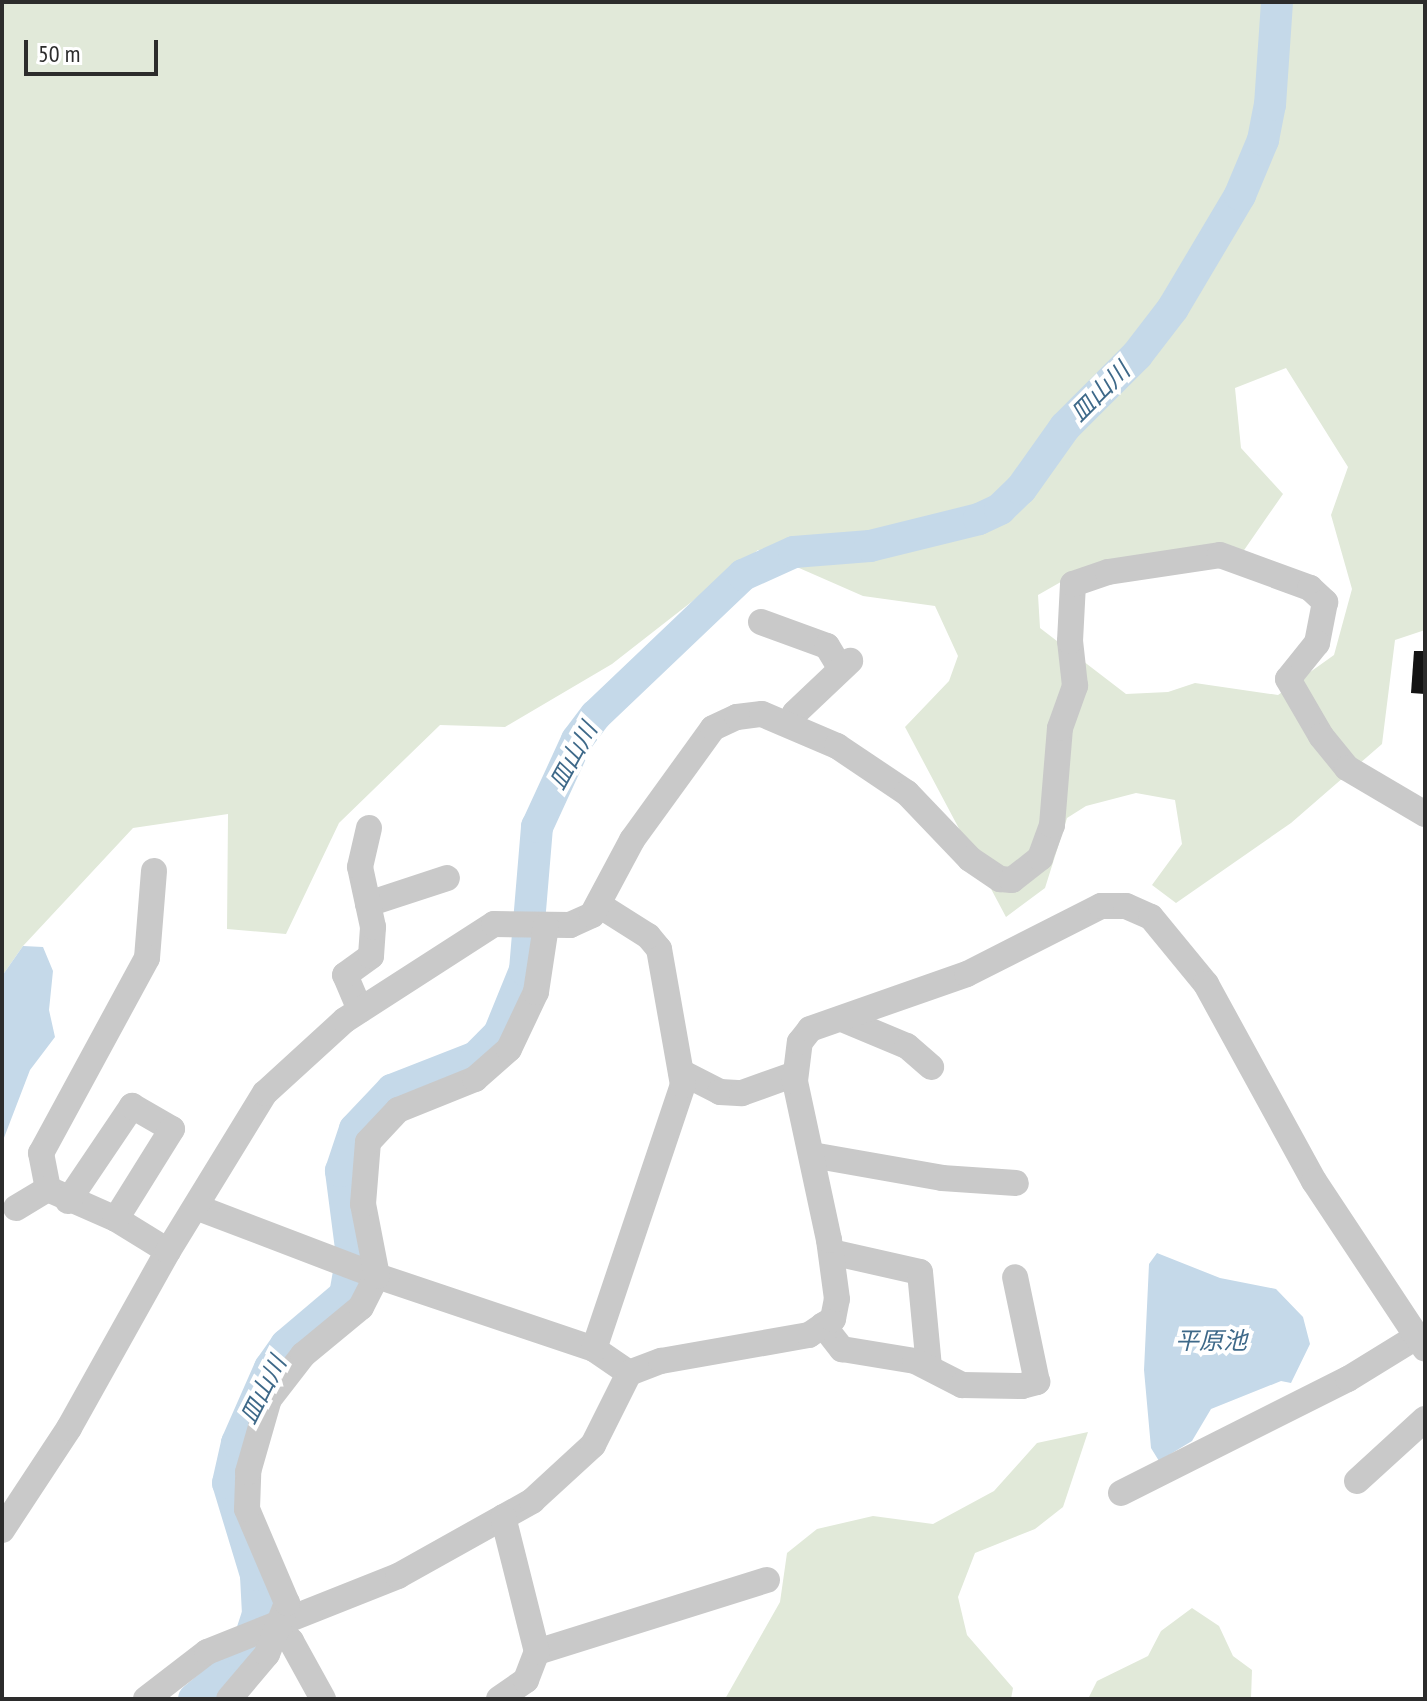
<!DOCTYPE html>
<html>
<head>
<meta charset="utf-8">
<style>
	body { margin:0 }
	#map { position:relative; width:1427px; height:1701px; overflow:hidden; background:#fff; font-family:"PT Sans Narrow","Noto Sans JP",sans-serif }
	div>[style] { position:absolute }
	.green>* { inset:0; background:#e1e9d9 }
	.water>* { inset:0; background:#c5d9e9 }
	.river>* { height:32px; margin:-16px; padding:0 16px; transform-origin:16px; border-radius:16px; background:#c5d9e9 }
	.building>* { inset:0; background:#131313 }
	.minor>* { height:26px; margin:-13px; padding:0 13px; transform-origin:13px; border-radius:13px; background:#c9c9c9 }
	span { translate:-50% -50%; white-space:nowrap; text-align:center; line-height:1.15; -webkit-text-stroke:8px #fff; paint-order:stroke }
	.water-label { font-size:24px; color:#3e6989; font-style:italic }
	.frame { position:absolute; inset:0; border:4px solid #2c2c2c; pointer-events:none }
	.scale { position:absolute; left:24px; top:40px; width:134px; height:36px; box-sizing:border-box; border:4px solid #2c2c2c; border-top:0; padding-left:10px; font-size:24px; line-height:28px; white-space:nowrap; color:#2c2c2c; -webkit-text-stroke:6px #fff; paint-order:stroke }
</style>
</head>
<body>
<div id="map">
	<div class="green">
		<div style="clip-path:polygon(evenodd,2px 2px,1425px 2px,1425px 630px,1395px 640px,1382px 744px,1291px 823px,1176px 903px,1152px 885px,1182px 844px,1175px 800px,1136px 793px,1086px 806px,1067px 818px,1045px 888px,1006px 917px,905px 727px,949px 681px,958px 656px,935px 606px,863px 596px,758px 550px,612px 664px,505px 727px,440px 725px,339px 823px,286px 934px,227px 929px,228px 814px,133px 828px,23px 946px,2px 976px,2px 2px,1286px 368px,1348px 467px,1331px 515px,1352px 589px,1334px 655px,1278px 695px,1195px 683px,1168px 692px,1126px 694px,1040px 628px,1038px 595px,1080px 571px,1240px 556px,1283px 494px,1241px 448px,1235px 388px,1286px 368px)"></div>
		<div style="clip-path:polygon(1088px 1432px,1063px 1507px,1035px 1529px,975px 1553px,958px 1597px,967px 1635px,1013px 1688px,1011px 1699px,725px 1699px,780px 1602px,787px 1553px,817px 1529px,873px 1516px,933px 1524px,994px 1491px,1037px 1443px)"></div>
		<div style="clip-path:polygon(1192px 1608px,1219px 1626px,1233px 1656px,1252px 1670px,1251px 1699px,1088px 1699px,1097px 1681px,1148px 1656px,1161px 1631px)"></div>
	</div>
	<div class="water">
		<div style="clip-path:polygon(23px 946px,43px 947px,53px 971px,49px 1010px,55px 1037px,30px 1070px,2px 1143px,2px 976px)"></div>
		<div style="clip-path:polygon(1157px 1253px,1220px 1278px,1276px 1289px,1303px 1317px,1310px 1344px,1291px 1383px,1281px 1381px,1211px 1409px,1192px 1441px,1159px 1461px,1151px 1448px,1144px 1370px,1149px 1264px)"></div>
	</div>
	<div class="river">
		<div style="left:194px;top:1699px;width:65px;rotate:-40deg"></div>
		<div style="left:244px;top:1657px;width:45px;rotate:-72deg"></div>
		<div style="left:258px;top:1614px;width:39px;rotate:-93deg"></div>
		<div style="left:256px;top:1575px;width:96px;rotate:-106.9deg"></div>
		<div style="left:228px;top:1483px;width:41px;rotate:-77.3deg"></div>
		<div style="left:237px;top:1443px;width:82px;rotate:-66.3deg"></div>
		<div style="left:270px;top:1368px;width:28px;rotate:-55deg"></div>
		<div style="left:286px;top:1345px;width:77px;rotate:-40.3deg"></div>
		<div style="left:345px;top:1295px;width:40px;rotate:-80deg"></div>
		<div style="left:352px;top:1256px;width:86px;rotate:-97.4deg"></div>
		<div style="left:341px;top:1171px;width:44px;rotate:-71.6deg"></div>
		<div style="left:355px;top:1129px;width:54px;rotate:-46.5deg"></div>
		<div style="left:392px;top:1090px;width:90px;rotate:-21.4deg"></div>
		<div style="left:476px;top:1057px;width:33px;rotate:-45deg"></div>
		<div style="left:499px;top:1034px;width:69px;rotate:-67.9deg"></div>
		<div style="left:525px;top:970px;width:144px;rotate:-85.2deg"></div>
		<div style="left:537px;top:827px;width:96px;rotate:-65.3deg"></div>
		<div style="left:577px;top:740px;width:31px;rotate:-53deg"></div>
		<div style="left:596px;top:715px;width:203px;rotate:-43.6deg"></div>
		<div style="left:743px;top:575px;width:56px;rotate:-24.3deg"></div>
		<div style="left:794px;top:552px;width:76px;rotate:-4.5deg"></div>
		<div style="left:870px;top:546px;width:112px;rotate:-13.9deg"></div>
		<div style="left:979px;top:519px;width:23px;rotate:-25deg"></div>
		<div style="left:1000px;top:509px;width:29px;rotate:-44deg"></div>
		<div style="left:1021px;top:489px;width:76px;rotate:-54.6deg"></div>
		<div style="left:1065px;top:427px;width:102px;rotate:-45deg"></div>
		<div style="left:1137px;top:355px;width:59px;rotate:-52.5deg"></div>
		<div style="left:1173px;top:308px;width:131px;rotate:-59.3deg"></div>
		<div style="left:1240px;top:195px;width:60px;rotate:-67.3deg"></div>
		<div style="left:1263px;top:140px;width:36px;rotate:-79deg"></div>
		<div style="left:1270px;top:105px;width:103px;rotate:-86.1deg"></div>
	</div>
	<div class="building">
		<div style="clip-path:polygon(1414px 651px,1425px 651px,1425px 694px,1411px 693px)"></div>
	</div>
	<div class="minor">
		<div style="left:761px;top:622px;width:70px;rotate:20deg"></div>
		<div style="left:827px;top:646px;width:27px;rotate:59deg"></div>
		<div style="left:792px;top:725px;width:12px;rotate:-76deg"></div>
		<div style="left:795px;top:713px;width:76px;rotate:-43.4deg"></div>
		<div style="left:154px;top:871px;width:87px;rotate:94.6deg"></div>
		<div style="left:147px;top:958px;width:222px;rotate:118.5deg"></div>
		<div style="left:41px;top:1153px;width:37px;rotate:79deg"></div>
		<div style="left:48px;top:1189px;width:74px;rotate:23.8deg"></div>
		<div style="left:116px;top:1219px;width:61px;rotate:31.6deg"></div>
		<div style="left:368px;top:904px;width:83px;rotate:-18.2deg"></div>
		<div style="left:360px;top:1010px;width:38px;rotate:-113deg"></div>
		<div style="left:345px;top:975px;width:32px;rotate:-36deg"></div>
		<div style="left:371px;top:956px;width:29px;rotate:-86deg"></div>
		<div style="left:373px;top:927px;width:61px;rotate:-102.2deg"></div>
		<div style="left:360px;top:867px;width:40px;rotate:-77deg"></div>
		<div style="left:842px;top:1019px;width:70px;rotate:22.6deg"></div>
		<div style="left:907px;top:1046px;width:32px;rotate:41deg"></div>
		<div style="left:681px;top:1072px;width:44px;rotate:27.1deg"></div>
		<div style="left:720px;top:1092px;width:22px;rotate:3deg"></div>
		<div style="left:742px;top:1093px;width:56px;rotate:-19.7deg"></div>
		<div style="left:812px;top:1155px;width:132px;rotate:10deg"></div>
		<div style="left:942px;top:1178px;width:74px;rotate:3.9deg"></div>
		<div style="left:68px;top:1201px;width:115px;rotate:-56deg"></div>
		<div style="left:132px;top:1106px;width:46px;rotate:29.9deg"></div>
		<div style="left:172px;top:1129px;width:106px;rotate:121.9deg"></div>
		<div style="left:196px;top:1207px;width:194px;rotate:20.9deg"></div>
		<div style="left:377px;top:1276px;width:229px;rotate:18.6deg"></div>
		<div style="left:594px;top:1349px;width:42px;rotate:34.4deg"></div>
		<div style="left:16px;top:1208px;width:37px;rotate:-31deg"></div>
		<div style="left:831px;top:1252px;width:91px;rotate:12.7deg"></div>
		<div style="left:920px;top:1272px;width:96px;rotate:84.6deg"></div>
		<div style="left:823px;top:1325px;width:31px;rotate:52deg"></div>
		<div style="left:842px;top:1349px;width:74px;rotate:9.3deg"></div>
		<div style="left:915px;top:1361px;width:53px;rotate:27.1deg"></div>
		<div style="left:962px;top:1385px;width:60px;rotate:1deg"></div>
		<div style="left:1022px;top:1386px;width:16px;rotate:-15deg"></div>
		<div style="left:1037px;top:1382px;width:107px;rotate:-101.8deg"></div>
		<div style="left:594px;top:1349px;width:279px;rotate:-71.4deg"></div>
		<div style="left:683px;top:1085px;width:138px;rotate:-100deg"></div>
		<div style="left:659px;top:949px;width:17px;rotate:-130deg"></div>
		<div style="left:648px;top:936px;width:58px;rotate:-147.7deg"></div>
		<div style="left:1357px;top:1481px;width:92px;rotate:-42.4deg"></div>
		<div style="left:1121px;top:1493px;width:254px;rotate:-26.7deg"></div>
		<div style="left:1348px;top:1379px;width:82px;rotate:-31.6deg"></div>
		<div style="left:2px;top:1530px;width:122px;rotate:-56.7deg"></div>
		<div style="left:69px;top:1428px;width:203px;rotate:-60.8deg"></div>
		<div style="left:168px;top:1251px;width:185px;rotate:-58.5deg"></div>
		<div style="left:265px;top:1093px;width:108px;rotate:-42.4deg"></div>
		<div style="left:345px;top:1020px;width:177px;rotate:-32.8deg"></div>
		<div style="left:494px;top:924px;width:76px;rotate:0.8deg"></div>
		<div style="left:570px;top:925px;width:24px;rotate:-24deg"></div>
		<div style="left:592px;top:915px;width:85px;rotate:-61.9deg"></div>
		<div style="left:632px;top:840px;width:138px;rotate:-54.1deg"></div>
		<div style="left:713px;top:728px;width:26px;rotate:-25deg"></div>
		<div style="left:737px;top:717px;width:25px;rotate:-7deg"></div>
		<div style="left:762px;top:714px;width:82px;rotate:23.1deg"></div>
		<div style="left:837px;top:746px;width:84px;rotate:33.9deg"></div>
		<div style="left:907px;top:793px;width:91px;rotate:46.3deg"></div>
		<div style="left:970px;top:859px;width:36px;rotate:34deg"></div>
		<div style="left:1000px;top:879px;width:12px;rotate:5deg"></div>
		<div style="left:1012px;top:880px;width:36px;rotate:-38deg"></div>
		<div style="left:1040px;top:858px;width:35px;rotate:-70deg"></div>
		<div style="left:1052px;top:825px;width:97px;rotate:-85.3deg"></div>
		<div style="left:1060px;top:728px;width:45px;rotate:-70.3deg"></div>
		<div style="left:1075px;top:686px;width:45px;rotate:-96.3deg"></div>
		<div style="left:1070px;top:641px;width:57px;rotate:-87deg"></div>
		<div style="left:1073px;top:584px;width:37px;rotate:-19deg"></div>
		<div style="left:1108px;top:572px;width:113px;rotate:-8.6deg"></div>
		<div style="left:1220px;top:555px;width:96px;rotate:20.1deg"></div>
		<div style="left:1310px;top:588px;width:21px;rotate:43deg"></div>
		<div style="left:1325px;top:602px;width:42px;rotate:101deg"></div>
		<div style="left:1317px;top:643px;width:46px;rotate:128.9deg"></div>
		<div style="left:1288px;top:679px;width:66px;rotate:59.9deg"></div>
		<div style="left:1321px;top:736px;width:41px;rotate:50.9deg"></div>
		<div style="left:1347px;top:768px;width:91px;rotate:30.5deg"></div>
		<div style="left:277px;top:1627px;width:20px;rotate:45deg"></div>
		<div style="left:291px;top:1641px;width:66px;rotate:61.1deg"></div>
		<div style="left:537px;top:1652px;width:241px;rotate:-17.4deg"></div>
		<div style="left:146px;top:1699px;width:77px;rotate:-37.6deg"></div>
		<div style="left:207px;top:1652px;width:206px;rotate:-21.7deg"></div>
		<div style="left:398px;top:1576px;width:154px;rotate:-29.2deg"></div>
		<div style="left:532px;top:1501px;width:83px;rotate:-42.6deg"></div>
		<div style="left:593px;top:1445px;width:80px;rotate:-63.4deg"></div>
		<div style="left:629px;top:1373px;width:34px;rotate:-21deg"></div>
		<div style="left:661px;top:1361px;width:150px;rotate:-10deg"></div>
		<div style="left:809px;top:1335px;width:29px;rotate:-34deg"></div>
		<div style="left:833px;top:1319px;width:20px;rotate:-79deg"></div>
		<div style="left:837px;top:1299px;width:60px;rotate:-97.7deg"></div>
		<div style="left:829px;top:1240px;width:163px;rotate:-102.1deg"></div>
		<div style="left:795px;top:1081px;width:39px;rotate:-83deg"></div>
		<div style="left:800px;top:1042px;width:16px;rotate:-52deg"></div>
		<div style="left:810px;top:1029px;width:166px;rotate:-19.3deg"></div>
		<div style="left:967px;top:974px;width:150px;rotate:-26.9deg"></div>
		<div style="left:1101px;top:906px;width:25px"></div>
		<div style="left:1126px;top:906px;width:27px;rotate:24deg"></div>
		<div style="left:1151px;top:917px;width:87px;rotate:50.6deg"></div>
		<div style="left:1206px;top:984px;width:225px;rotate:61.3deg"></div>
		<div style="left:1314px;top:1181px;width:201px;rotate:56.5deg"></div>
		<div style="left:229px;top:1699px;width:59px;rotate:-49.8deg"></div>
		<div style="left:267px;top:1654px;width:55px;rotate:-68.6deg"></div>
		<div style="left:287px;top:1603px;width:102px;rotate:-113.1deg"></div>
		<div style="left:247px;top:1509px;width:37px;rotate:-88deg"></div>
		<div style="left:248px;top:1472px;width:76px;rotate:-74deg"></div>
		<div style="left:269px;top:1399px;width:56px;rotate:-52.3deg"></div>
		<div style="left:303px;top:1355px;width:75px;rotate:-39.6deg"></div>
		<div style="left:361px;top:1307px;width:35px;rotate:-63deg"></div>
		<div style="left:377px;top:1276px;width:73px;rotate:-101deg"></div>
		<div style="left:363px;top:1204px;width:62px;rotate:-85.4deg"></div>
		<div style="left:368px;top:1142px;width:44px;rotate:-46.8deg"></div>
		<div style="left:398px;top:1110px;width:83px;rotate:-21.9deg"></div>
		<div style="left:475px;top:1079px;width:45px;rotate:-41.4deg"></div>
		<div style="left:509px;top:1049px;width:63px;rotate:-64.7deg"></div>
		<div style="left:536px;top:992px;width:67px;rotate:-81.4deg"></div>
		<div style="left:499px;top:1699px;width:33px;rotate:-35deg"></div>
		<div style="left:526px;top:1680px;width:30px;rotate:-69deg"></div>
		<div style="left:537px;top:1652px;width:139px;rotate:-104.1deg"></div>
	</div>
	<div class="water-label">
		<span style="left:1100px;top:392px;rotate:-45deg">皿山川</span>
		<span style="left:573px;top:756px;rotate:-61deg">皿山川</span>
		<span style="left:1211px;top:1341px">平原池</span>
		<span style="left:263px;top:1390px;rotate:-63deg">皿山川</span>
	</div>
	<div class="frame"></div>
	<div class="scale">50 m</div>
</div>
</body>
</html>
